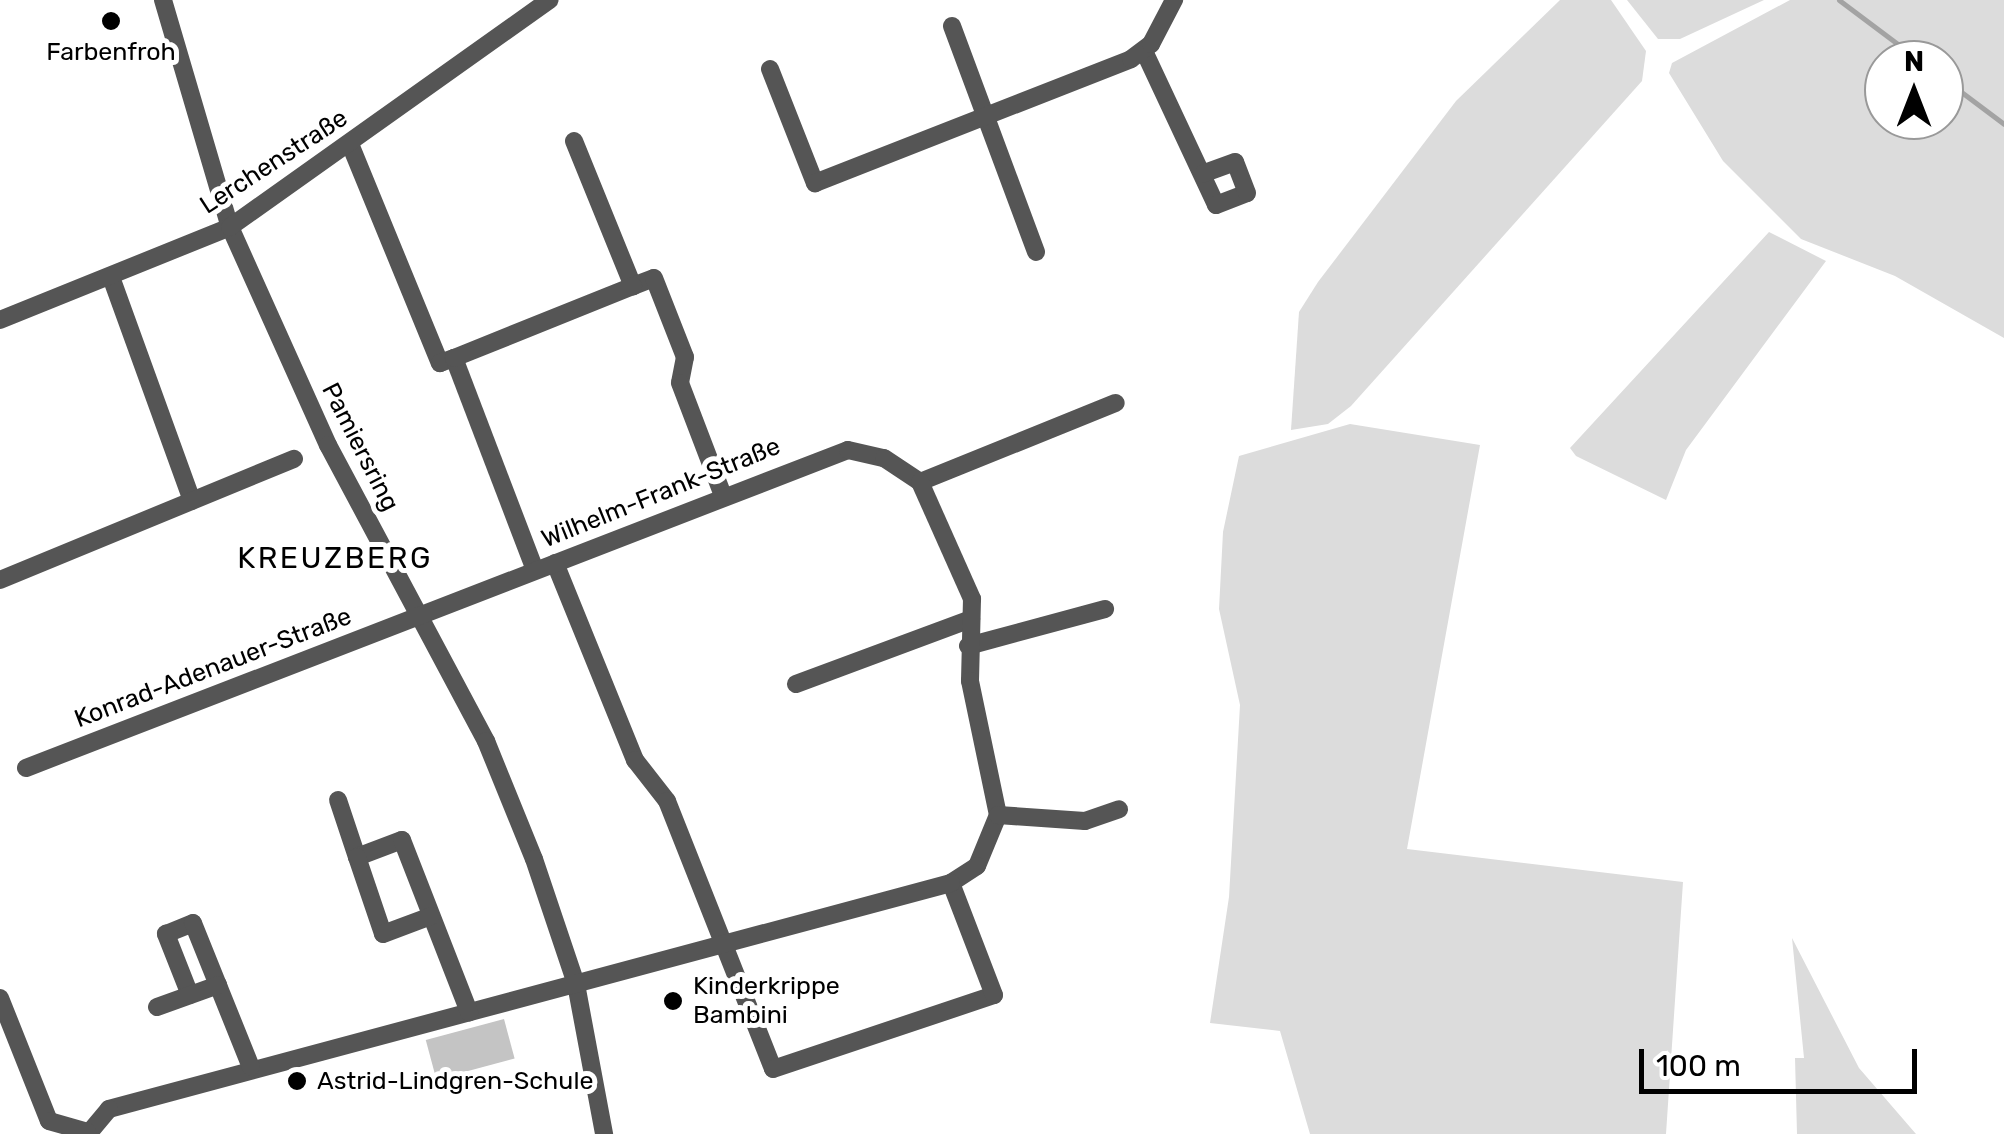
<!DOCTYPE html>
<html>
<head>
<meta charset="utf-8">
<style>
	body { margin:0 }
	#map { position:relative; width:2004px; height:1134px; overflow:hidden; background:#fff; font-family:Rubik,sans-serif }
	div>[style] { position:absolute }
	.green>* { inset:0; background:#dcdcdc }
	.stream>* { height:5px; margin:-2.5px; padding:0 2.5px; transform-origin:2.5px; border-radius:2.5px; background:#a3a3a3 }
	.building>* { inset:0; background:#c4c4c4; transform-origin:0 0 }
	.street>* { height:18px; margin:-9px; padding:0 9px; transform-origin:9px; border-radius:9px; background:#555 }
	.dots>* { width:28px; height:28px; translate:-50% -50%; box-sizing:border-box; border:5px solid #fff; border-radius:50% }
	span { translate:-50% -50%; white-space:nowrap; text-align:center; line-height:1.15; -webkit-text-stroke:10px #fff; paint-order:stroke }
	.poi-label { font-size:25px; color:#000 }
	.left { translate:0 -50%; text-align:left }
	.street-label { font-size:25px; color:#000 }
	.quarter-label { font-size:30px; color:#000; letter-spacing:2.5px }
	.north { position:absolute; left:1864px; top:40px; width:100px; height:100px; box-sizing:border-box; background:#fff; border:2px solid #999; border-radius:50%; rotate:0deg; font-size:28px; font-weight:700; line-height:40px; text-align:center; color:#000 }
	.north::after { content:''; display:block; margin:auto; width:35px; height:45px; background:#000; clip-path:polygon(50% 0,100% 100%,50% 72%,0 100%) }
	.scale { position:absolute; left:1639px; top:1049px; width:278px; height:45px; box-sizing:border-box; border:5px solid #000; border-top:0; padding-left:12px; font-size:30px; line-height:35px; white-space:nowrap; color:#000; -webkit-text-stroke:8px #fff; paint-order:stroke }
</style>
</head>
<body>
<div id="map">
	<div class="green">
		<div style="clip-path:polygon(1560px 0,1611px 0,1646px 51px,1642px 81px,1351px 406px,1328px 424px,1291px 430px,1299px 312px,1318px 282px,1456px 101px)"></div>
		<div style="clip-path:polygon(1627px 0,1764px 0,1680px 39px,1658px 39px)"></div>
		<div style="clip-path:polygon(evenodd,1790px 0,2004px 0,2004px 338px,1895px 276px,1801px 239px,1723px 161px,1669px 73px,1672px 63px,1790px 0,1884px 60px,1944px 60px,1944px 120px,1884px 120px,1884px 60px)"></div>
		<div style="clip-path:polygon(1769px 232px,1826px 261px,1686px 450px,1666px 500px,1576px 456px,1570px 448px)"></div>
		<div style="clip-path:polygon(1350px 424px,1480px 445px,1407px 849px,1683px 882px,1666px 1134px,1310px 1134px,1280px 1031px,1210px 1023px,1229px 897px,1240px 705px,1219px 609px,1223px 532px,1239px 456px)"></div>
		<div style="clip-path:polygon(1792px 938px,1859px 1068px,1916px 1134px,1797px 1134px,1795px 1058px,1804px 1058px)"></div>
	</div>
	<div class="stream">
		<div style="left:1839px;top:0;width:100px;rotate:36.9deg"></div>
		<div style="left:1944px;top:79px;width:75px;rotate:36.9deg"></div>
	</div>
	<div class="building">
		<div style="left:504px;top:1019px;width:41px;height:81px;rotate:75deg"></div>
	</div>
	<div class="street">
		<div style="left:163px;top:0;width:237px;rotate:73.6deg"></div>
		<div style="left:230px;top:227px;width:239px;rotate:65.8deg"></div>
		<div style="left:328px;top:445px;width:336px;rotate:61.9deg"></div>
		<div style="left:486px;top:741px;width:127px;rotate:67.9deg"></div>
		<div style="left:534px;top:859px;width:132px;rotate:71.4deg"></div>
		<div style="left:576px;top:984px;width:153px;rotate:79.4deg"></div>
		<div style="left:952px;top:26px;width:241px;rotate:69.6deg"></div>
		<div style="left:1144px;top:51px;width:170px;rotate:64.9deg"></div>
		<div style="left:1216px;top:205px;width:33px;rotate:-21deg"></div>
		<div style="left:1247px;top:193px;width:33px;rotate:-111deg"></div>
		<div style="left:1235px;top:162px;width:33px;rotate:160deg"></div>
		<div style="left:770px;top:69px;width:123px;rotate:68.5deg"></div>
		<div style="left:815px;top:183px;width:339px;rotate:-21.4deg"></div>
		<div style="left:1131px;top:59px;width:25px;rotate:-37deg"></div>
		<div style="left:1151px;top:44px;width:50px;rotate:-62.4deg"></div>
		<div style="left:574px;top:141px;width:157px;rotate:67.9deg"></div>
		<div style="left:633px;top:286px;width:22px;rotate:-21deg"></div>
		<div style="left:654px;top:278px;width:85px;rotate:68.6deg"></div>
		<div style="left:685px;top:357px;width:26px;rotate:101deg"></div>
		<div style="left:680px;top:383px;width:118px;rotate:69.1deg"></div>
		<div style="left:350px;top:144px;width:237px;rotate:67.7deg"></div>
		<div style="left:440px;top:363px;width:15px;rotate:-20deg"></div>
		<div style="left:454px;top:358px;width:227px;rotate:69.1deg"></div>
		<div style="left:111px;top:277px;width:238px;rotate:70.1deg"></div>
		<div style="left:0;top:320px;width:248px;rotate:-22deg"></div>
		<div style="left:230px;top:227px;width:392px;rotate:-35.4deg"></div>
		<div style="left:454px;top:358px;width:193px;rotate:-21.9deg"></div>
		<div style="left:920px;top:482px;width:211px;rotate:-22deg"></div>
		<div style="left:555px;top:563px;width:213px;rotate:67.9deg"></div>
		<div style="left:635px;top:760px;width:52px;rotate:52deg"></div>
		<div style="left:667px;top:801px;width:288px;rotate:68.4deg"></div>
		<div style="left:773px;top:1069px;width:233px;rotate:-18.5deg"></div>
		<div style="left:994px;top:995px;width:120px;rotate:-111deg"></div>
		<div style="left:0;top:580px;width:318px;rotate:-22.4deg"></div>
		<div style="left:968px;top:646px;width:142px;rotate:-15.1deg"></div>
		<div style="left:796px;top:684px;width:187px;rotate:-20.4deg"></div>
		<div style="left:26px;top:768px;width:881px;rotate:-21.15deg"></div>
		<div style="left:848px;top:450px;width:37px;rotate:13deg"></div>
		<div style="left:884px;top:458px;width:43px;rotate:33.7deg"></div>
		<div style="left:920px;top:482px;width:128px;rotate:66deg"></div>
		<div style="left:972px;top:599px;width:82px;rotate:91.4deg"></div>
		<div style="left:970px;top:681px;width:137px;rotate:78.2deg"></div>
		<div style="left:998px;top:815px;width:55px;rotate:112.4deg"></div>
		<div style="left:977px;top:866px;width:31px;rotate:147deg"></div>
		<div style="left:951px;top:883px;width:872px;rotate:164.98deg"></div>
		<div style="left:109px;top:1109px;width:33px;rotate:130deg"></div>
		<div style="left:338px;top:800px;width:60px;rotate:71.6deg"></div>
		<div style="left:357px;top:857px;width:48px;rotate:-20.7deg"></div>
		<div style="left:402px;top:840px;width:185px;rotate:68.7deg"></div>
		<div style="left:998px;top:815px;width:87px;rotate:3.9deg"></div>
		<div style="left:1085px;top:821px;width:36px;rotate:-19deg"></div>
		<div style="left:357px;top:857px;width:81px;rotate:71.3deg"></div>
		<div style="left:383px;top:934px;width:51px;rotate:-20.6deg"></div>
		<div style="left:190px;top:995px;width:66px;rotate:-111.5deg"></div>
		<div style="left:166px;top:934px;width:29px;rotate:-22deg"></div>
		<div style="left:193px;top:923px;width:155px;rotate:68.1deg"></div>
		<div style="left:0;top:998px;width:132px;rotate:68.3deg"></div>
		<div style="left:49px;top:1121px;width:40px;rotate:16deg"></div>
		<div style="left:157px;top:1007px;width:65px;rotate:-19.8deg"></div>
	</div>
	<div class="dots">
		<div style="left:111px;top:21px;background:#000"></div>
		<div style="left:673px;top:1001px;background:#000"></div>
		<div style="left:297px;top:1081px;background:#000"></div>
	</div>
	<div class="poi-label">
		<span style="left:111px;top:52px">Farbenfroh</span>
		<span class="left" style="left:693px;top:1001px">Kinderkrippe<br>Bambini</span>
		<span class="left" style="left:317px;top:1081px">Astrid-Lindgren-Schule</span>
	</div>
	<div class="street-label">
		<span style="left:274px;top:162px;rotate:-33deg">Lerchenstraße</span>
		<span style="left:360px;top:447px;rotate:63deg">Pamiersring</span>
		<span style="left:661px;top:493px;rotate:-22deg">Wilhelm-Frank-Straße</span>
		<span style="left:213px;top:668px;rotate:-21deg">Konrad-Adenauer-Straße</span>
	</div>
	<div class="quarter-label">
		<span style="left:335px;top:558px">KREUZBERG</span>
	</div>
	<div class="north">N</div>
	<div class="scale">100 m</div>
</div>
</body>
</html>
